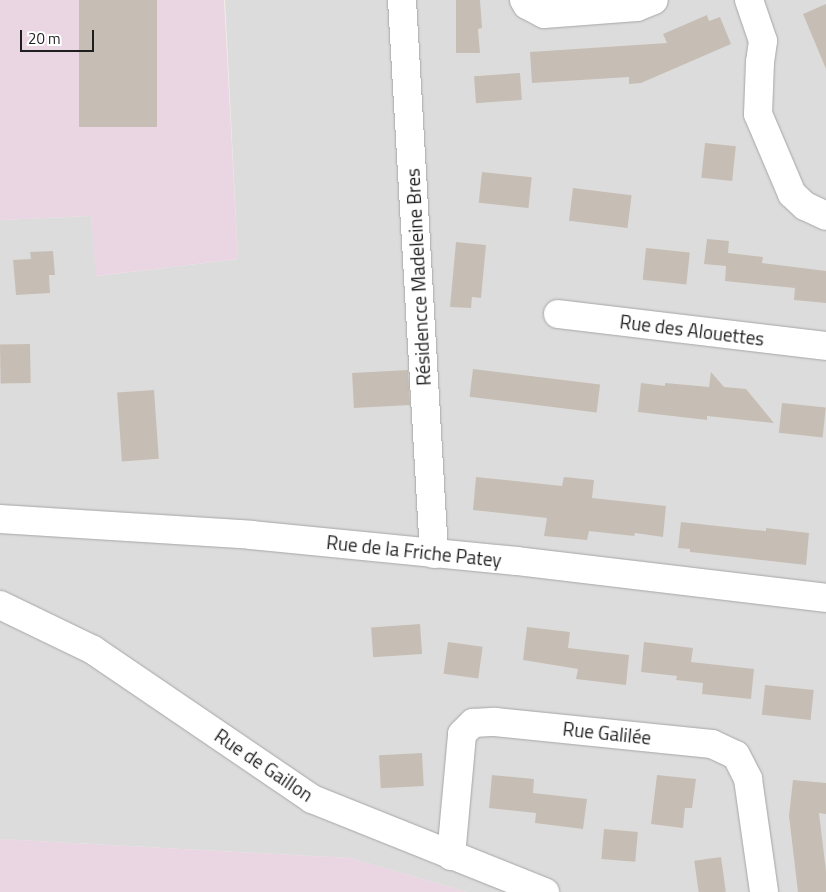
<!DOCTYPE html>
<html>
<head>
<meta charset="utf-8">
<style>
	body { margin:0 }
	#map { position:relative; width:826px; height:892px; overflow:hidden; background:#f0eee5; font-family:"Titillium Web",sans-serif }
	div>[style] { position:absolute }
	.residential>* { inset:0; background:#dddcdc }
	.industrial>* { inset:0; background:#ead6e3 }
	.building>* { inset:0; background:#c6beb4; transform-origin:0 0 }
	.roads { filter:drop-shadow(0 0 1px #a6a6a6) drop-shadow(0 0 1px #a6a6a6) }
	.minor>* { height:28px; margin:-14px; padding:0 14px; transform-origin:14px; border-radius:14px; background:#fff }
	span { translate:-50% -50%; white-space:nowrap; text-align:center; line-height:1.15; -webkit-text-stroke:4px #fff; paint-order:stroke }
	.street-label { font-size:19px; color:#1f1f1f }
	.scale { position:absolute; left:20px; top:30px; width:74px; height:22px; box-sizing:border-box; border:2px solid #1f1f1f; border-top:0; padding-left:6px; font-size:15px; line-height:18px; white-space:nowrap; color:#1f1f1f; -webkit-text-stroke:4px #fff; paint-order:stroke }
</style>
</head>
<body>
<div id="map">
	<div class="residential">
		<div style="clip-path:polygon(225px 0,826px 0,826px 892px,467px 892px,350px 858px,0 839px,0 220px,91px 216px,97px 276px,238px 259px)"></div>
	</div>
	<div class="industrial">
		<div style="clip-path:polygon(0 0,224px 0,238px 259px,96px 276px,91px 216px,0 220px)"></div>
		<div style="clip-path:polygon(0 839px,350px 858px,467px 892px,0 892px)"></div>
	</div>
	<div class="building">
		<div style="left:79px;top:0;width:78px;height:127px"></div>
		<div style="clip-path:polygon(456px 0,480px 0,482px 28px,478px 29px,480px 53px,456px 53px)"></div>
		<div style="clip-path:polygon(826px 4px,826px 69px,803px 14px)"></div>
		<div style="clip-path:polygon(707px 15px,709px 21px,720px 17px,731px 44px,641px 83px,629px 84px,629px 77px,532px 83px,530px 52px,667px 43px,663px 34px)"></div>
		<div style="left:520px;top:73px;width:27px;height:46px;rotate:86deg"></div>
		<div style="left:705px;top:143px;width:31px;height:35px;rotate:6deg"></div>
		<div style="left:482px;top:172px;width:50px;height:31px;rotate:6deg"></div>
		<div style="left:573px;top:188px;width:59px;height:33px;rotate:7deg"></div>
		<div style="clip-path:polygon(707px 239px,729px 241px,728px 253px,763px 257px,762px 263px,826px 271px,826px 303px,794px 300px,795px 288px,725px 281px,726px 266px,704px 264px)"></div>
		<div style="clip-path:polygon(456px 242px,486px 245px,481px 298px,472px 297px,471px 308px,450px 307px)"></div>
		<div style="left:646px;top:248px;width:44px;height:32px;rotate:6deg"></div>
		<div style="clip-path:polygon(53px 251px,55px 275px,49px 275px,50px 293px,16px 295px,13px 260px,31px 259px,30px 252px)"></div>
		<div style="left:30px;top:344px;width:39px;height:30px;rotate:89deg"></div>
		<div style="left:473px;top:369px;width:128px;height:28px;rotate:7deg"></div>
		<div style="left:408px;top:370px;width:35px;height:56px;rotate:87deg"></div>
		<div style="clip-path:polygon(711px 372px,724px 387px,746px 389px,774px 423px,707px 416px,707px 420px,638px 412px,641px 383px,665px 386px,665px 383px,709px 387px)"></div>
		<div style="left:154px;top:390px;width:69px;height:37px;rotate:86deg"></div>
		<div style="left:782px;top:403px;width:44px;height:30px;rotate:6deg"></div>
		<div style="clip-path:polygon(476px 477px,562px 486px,564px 477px,594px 480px,592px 498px,666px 506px,663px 537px,635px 533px,634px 536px,589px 531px,587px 540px,544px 536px,547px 518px,473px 510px)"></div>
		<div style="clip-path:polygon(681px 522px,754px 530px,766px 531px,766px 528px,809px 533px,806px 565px,690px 552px,690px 549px,678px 548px)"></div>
		<div style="left:420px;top:624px;width:30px;height:49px;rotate:86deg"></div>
		<div style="clip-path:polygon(527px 627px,570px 632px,568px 648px,629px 655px,626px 685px,576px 679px,578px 669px,523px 660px)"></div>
		<div style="left:448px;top:642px;width:35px;height:32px;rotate:8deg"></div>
		<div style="clip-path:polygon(644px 642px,693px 648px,691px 662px,754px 669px,751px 699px,702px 694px,703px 683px,676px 680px,677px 676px,641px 672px)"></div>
		<div style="left:765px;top:685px;width:49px;height:30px;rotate:6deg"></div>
		<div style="left:422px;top:753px;width:33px;height:43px;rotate:87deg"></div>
		<div style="clip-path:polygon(492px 775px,534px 779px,533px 793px,587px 799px,583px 829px,535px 823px,536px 813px,489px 808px)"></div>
		<div style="clip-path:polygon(657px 775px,696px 779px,692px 808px,685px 808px,683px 828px,651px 824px)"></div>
		<div style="clip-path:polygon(793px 780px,826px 783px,826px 814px,819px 813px,826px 871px,826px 892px,798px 892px,789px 816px)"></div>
		<div style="left:604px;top:829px;width:34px;height:30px;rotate:5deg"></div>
		<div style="left:721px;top:857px;width:35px;height:27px;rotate:82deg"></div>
	</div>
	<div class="roads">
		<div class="minor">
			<div style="left:402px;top:0;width:555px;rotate:86.69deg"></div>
			<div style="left:524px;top:0;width:6px;rotate:59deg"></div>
			<div style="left:527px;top:5px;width:19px;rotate:28deg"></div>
			<div style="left:544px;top:14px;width:93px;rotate:-4.3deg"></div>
			<div style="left:637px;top:7px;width:18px;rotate:-22deg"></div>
			<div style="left:749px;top:0;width:43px;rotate:71.1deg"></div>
			<div style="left:763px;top:41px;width:21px;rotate:98deg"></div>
			<div style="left:760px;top:62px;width:52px;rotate:92.2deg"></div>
			<div style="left:758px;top:114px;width:87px;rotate:67deg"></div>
			<div style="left:792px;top:194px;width:18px;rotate:43deg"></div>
			<div style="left:805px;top:206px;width:23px;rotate:25deg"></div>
			<div style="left:558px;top:314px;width:270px;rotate:6.8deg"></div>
			<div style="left:0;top:519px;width:252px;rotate:3.6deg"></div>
			<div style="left:251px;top:535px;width:267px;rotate:5.6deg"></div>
			<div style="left:517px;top:561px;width:311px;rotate:6.8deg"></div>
			<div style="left:0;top:605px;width:103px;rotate:25.8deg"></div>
			<div style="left:93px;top:650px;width:265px;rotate:34.2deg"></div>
			<div style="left:312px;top:799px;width:251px;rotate:21.8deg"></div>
			<div style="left:451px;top:856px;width:122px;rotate:-84.8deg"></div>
			<div style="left:462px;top:734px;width:16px;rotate:-45deg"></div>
			<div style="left:473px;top:723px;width:22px;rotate:-3deg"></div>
			<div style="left:495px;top:722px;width:218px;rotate:5.8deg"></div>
			<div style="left:712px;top:744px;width:26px;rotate:25deg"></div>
			<div style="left:736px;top:755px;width:27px;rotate:63deg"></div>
			<div style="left:748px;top:779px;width:114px;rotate:81.9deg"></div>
		</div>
	</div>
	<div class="street-label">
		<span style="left:418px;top:277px;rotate:-93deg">Résidencce Madeleine Bres</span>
		<span style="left:692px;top:330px;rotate:7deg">Rue des Alouettes</span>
		<span style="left:414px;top:551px;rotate:6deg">Rue de la Friche Patey</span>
		<span style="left:607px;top:733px;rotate:6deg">Rue Galilée</span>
		<span style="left:264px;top:765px;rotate:34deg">Rue de Gaillon</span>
	</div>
	<div class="scale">20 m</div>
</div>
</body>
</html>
